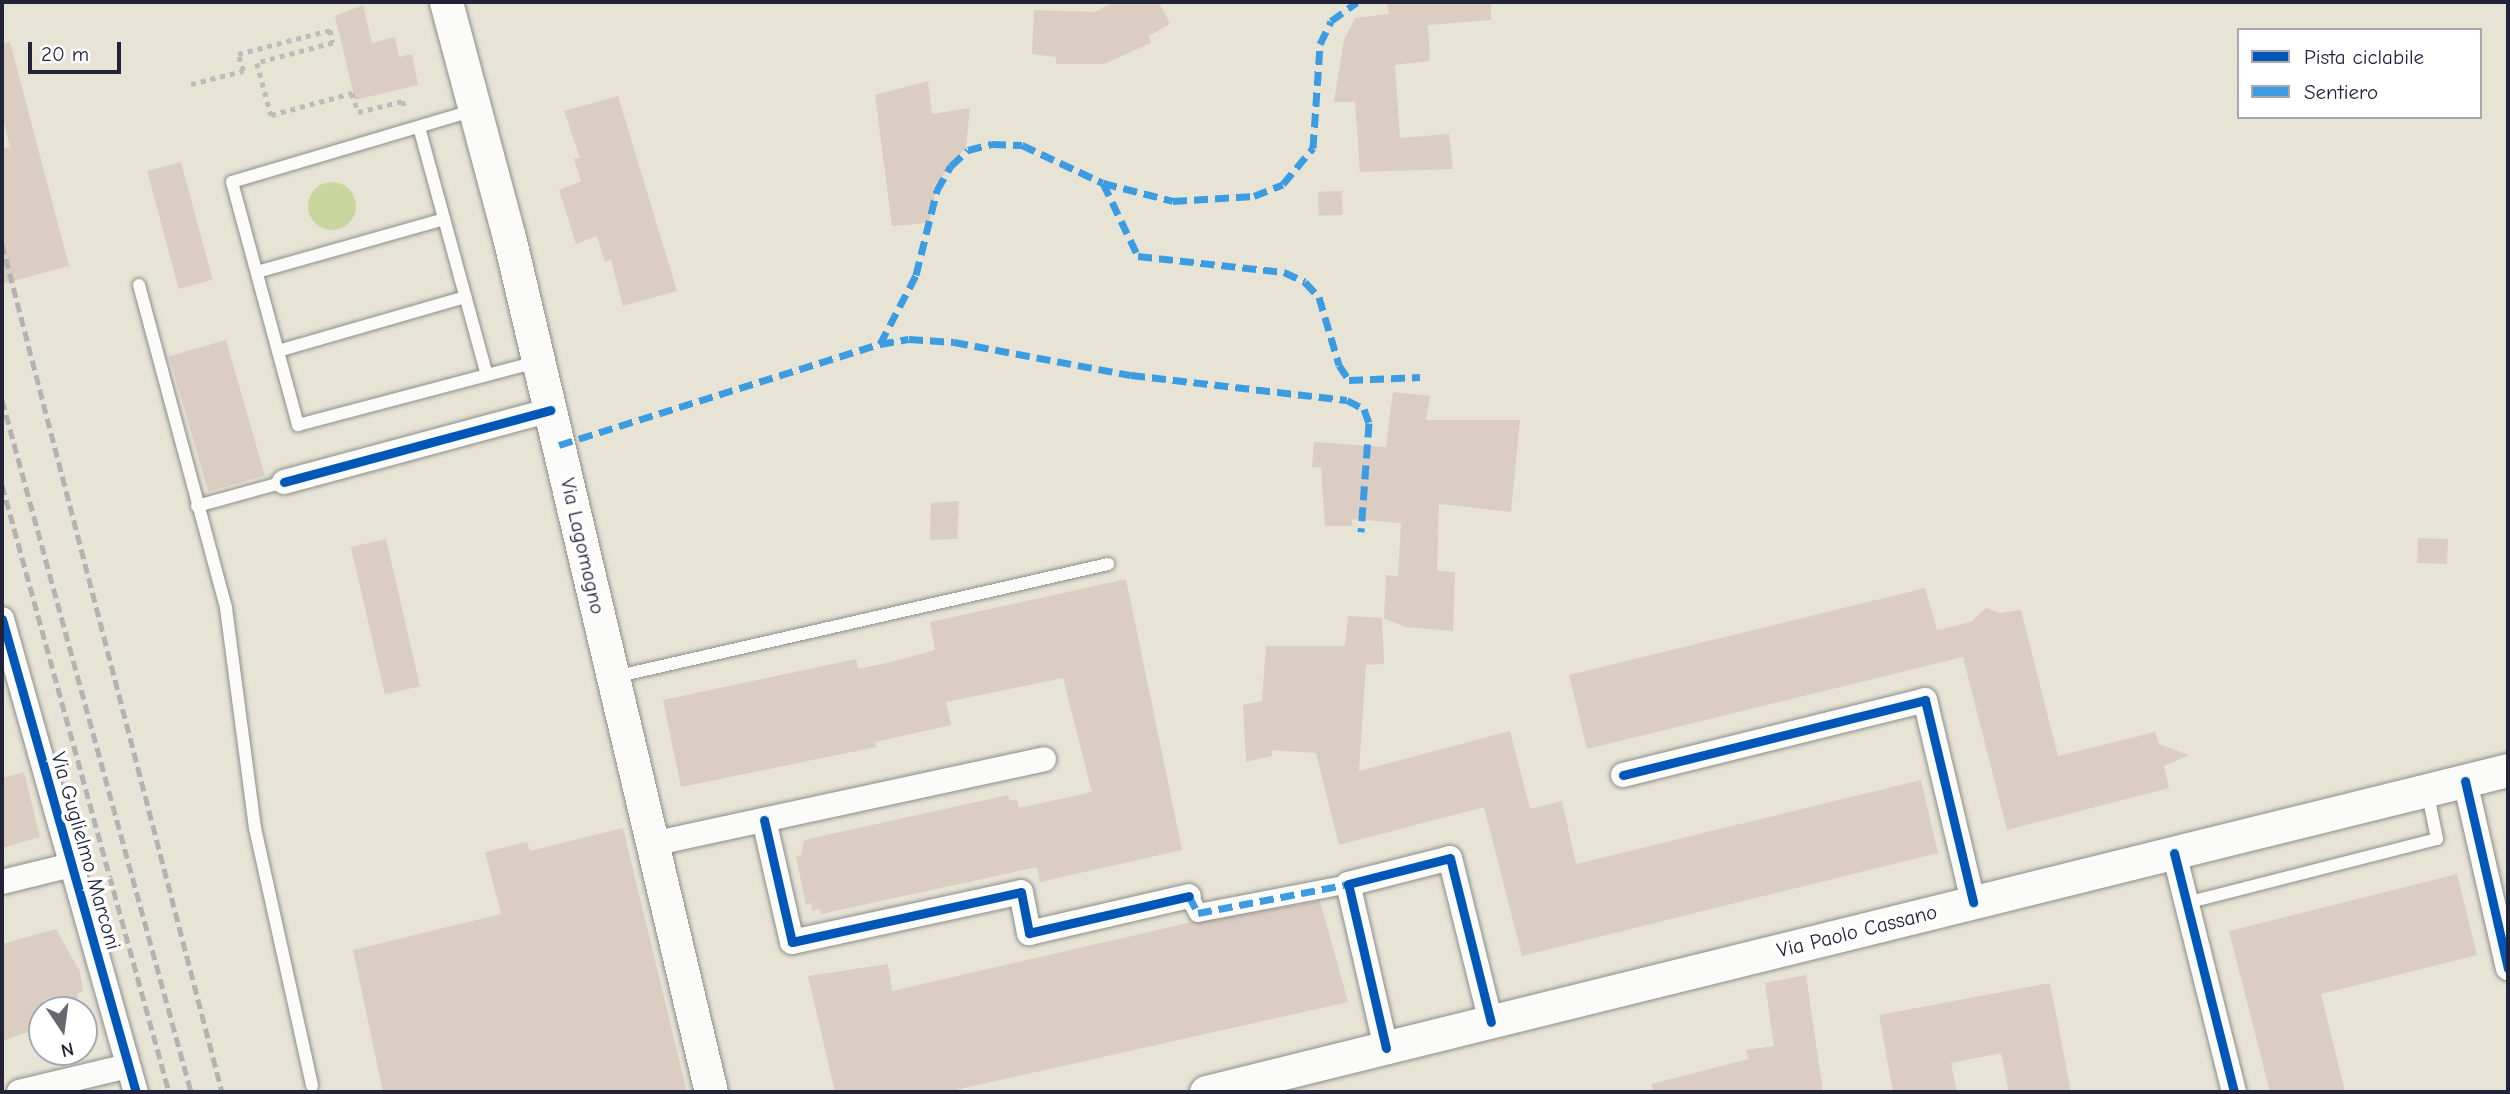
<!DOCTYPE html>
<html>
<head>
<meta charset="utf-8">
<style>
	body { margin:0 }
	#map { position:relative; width:2510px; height:1094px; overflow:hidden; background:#e7e4d5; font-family:"Comic Neue",sans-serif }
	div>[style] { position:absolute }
	.green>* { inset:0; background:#cad69d }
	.round { border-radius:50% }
	.building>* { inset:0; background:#dbcdc2; transform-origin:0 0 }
	.path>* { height:4.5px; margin-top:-2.25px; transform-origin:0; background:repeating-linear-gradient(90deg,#bcbcbc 0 5px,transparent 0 10px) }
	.roads { filter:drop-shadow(0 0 2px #8e8d89) drop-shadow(0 0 2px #8e8d89) }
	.service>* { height:12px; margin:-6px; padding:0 6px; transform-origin:6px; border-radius:6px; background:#fbfbf9 }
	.pedestrian>* { height:18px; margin:-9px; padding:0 9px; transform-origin:9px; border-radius:9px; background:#fbfbf9 }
	.minor>* { height:24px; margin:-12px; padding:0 12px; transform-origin:12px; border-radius:12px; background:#fbfbf9 }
	.secondary>* { height:33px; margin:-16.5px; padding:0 16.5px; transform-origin:16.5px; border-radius:16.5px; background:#fbfbf9 }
	.rail>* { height:5px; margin-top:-2.5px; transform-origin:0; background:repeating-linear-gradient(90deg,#b3b3b4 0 10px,transparent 0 15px) }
	.quiet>* { height:7px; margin-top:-3.5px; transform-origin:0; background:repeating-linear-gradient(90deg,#3c9ce2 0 14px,transparent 0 21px) }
	.cycleway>* { height:9px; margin:-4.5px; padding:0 4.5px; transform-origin:4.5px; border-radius:4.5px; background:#0057b8 }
	span { translate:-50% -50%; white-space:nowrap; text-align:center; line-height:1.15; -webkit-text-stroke:7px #fff; paint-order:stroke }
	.street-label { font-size:21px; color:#22223b }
	.frame { position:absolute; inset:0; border:4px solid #22223b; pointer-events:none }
	.legend { position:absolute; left:2237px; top:28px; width:245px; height:91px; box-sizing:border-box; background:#fff; border:2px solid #a7a7b1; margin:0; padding:9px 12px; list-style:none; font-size:21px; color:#22223b }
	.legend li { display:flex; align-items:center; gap:14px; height:35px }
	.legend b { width:35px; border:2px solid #a7a7b1 }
	.north { position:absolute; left:28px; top:996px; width:70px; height:70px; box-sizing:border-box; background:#fff; border:2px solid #a7a7b1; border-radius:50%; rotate:167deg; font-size:19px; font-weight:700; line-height:28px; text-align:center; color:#22223b }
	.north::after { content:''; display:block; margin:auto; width:24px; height:32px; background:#676671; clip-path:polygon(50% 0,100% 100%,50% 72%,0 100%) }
	.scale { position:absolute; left:28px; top:42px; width:93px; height:32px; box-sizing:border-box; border:4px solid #22223b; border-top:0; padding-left:9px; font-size:21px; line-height:24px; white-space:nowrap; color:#22223b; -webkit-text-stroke:5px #fff; paint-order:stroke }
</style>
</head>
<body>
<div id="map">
	<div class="green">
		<div class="round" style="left:308px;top:182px;width:48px;height:48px"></div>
	</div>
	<div class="building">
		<div style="clip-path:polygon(1115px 2px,1159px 2px,1170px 24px,1149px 36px,1151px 43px,1104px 64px,1056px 64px,1056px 57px,1032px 54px,1034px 10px,1095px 12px)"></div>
		<div style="clip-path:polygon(1406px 2px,1491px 2px,1491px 20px,1428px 25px,1430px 61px,1395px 65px,1400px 138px,1449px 134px,1453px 169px,1360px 172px,1355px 102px,1334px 102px,1344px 40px,1355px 18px,1389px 14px,1387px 4px)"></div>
		<div style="clip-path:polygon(363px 5px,372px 43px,395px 37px,399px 57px,412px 54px,418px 85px,355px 100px,335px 16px)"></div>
		<div style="clip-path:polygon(10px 42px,69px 266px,2px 284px,2px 148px,10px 147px,2px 115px,2px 43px)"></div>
		<div style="clip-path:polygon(928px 81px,932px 114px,970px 108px,966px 147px,933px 187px,935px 201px,929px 223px,892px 226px,875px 95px)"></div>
		<div style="clip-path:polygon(618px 96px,677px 291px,623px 306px,611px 260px,605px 262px,597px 236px,576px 244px,559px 190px,581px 181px,574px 159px,580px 158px,564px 111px)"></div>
		<div style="left:181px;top:162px;width:122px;height:35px;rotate:75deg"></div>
		<div style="left:1342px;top:191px;width:24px;height:24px;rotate:88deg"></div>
		<div style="left:226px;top:340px;width:141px;height:59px;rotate:74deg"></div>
		<div style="clip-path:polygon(1393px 392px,1430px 396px,1426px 420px,1520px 420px,1511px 512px,1439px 504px,1437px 571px,1455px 572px,1453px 631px,1405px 627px,1384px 618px,1386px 575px,1398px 576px,1401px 523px,1352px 519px,1352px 526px,1325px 526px,1321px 468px,1312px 467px,1314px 442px,1386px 447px)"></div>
		<div style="clip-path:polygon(959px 501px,957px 539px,930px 540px,931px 503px)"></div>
		<div style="left:2418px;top:538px;width:30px;height:25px;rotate:2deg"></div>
		<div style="left:386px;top:539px;width:151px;height:36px;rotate:77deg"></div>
		<div style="clip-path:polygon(1126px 579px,1182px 850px,1040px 882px,1037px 867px,821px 914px,820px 909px,812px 911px,811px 903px,806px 905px,796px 856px,801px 855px,804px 840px,1008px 795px,1010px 801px,1017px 799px,1019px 808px,1092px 792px,1063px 678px,946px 702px,951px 725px,875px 742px,876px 747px,681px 787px,663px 700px,856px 659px,858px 669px,891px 662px,935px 650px,930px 622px)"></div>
		<div style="clip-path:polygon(1925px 588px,1937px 630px,1971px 622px,1986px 608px,2000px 613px,2021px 610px,2058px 756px,2155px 732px,2159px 744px,2189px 755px,2164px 766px,2169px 788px,2007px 830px,1963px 657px,1587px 749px,1569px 675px)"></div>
		<div style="clip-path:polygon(1348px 616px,1382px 618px,1384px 664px,1366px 665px,1359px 771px,1510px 731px,1530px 809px,1562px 801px,1576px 864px,1921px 780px,1938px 853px,1522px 956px,1484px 807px,1339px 845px,1316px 753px,1272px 750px,1272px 756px,1246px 762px,1243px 705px,1262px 701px,1266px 646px,1345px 646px)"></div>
		<div style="clip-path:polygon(24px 772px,40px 837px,2px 848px,2px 778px)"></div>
		<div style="clip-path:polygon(623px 828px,687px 1092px,383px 1092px,353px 950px,501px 914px,485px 852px,527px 842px,530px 851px)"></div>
		<div style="clip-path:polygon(2457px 874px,2477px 955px,2321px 994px,2345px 1092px,2270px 1092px,2229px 931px)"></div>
		<div style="clip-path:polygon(1320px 901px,1348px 1002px,947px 1092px,835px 1092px,808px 976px,888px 964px,892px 991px,1192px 922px)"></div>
		<div style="clip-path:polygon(56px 929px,80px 972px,83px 992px,77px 993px,79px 1010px,42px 1010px,42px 1027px,2px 1041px,2px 944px)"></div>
		<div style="clip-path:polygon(1806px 975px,1823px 1092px,1653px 1092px,1652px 1084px,1748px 1059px,1746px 1050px,1774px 1046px,1765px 983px)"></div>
		<div style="clip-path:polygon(2050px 983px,2071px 1092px,2009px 1092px,2001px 1053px,1951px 1063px,1957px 1092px,1893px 1092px,1879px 1015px)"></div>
	</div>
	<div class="path">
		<div style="left:191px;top:84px;width:54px;rotate:-14deg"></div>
		<div style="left:243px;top:71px;width:18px;rotate:-106deg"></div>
		<div style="left:238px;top:54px;width:95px;rotate:-14.6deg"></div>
		<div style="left:330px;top:30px;width:13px;rotate:77deg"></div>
		<div style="left:333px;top:43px;width:79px;rotate:165.3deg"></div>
		<div style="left:257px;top:63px;width:54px;rotate:74.9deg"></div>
		<div style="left:271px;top:115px;width:84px;rotate:-15.2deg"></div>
		<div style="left:352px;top:93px;width:20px;rotate:72deg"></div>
		<div style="left:358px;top:112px;width:46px;rotate:-13.7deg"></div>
		<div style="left:403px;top:101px;width:10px;rotate:79deg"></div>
	</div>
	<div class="roads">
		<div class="service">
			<div style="left:475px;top:110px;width:253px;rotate:163.5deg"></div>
			<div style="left:232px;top:182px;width:252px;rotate:74.8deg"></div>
			<div style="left:298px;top:425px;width:247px;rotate:-14.8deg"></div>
			<div style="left:419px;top:127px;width:257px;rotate:74.7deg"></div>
			<div style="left:257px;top:272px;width:194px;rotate:-15.8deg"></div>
			<div style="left:139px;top:285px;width:335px;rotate:74.9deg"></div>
			<div style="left:226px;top:608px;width:222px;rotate:82.5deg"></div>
			<div style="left:255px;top:828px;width:264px;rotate:77.5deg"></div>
			<div style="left:278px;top:351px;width:195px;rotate:-16.1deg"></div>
			<div style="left:197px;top:506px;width:90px;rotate:-15.4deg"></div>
			<div style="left:614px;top:677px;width:507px;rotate:-12.88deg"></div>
			<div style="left:2186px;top:903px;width:259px;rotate:-14.3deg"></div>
			<div style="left:2437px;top:839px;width:50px;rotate:-101.5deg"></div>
		</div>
		<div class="pedestrian">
			<div style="left:1189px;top:896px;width:19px;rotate:62deg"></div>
			<div style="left:1198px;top:913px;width:153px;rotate:-10.9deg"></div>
		</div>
		<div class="minor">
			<div style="left:284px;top:482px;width:276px;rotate:-15.1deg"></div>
			<div style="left:2px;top:619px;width:492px;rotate:74.2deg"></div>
			<div style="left:1623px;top:775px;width:311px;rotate:-13.9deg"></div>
			<div style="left:1925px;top:700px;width:208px;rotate:76.6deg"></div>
			<div style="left:2465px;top:781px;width:192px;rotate:77.1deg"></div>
			<div style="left:764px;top:820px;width:125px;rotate:77.1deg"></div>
			<div style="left:792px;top:942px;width:234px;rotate:-12.3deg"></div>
			<div style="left:1021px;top:892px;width:42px;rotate:79deg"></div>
			<div style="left:1029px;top:933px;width:164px;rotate:-13deg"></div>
			<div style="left:652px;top:844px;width:401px;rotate:-12.2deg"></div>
			<div style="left:2174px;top:853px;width:246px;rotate:75.9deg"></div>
			<div style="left:2px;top:882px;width:72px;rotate:-13.7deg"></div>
			<div style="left:1386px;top:1048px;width:168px;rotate:-103deg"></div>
			<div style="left:1348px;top:884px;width:105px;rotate:-14.3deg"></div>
			<div style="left:1450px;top:858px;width:169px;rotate:76deg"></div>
			<div style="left:19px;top:1092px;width:112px;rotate:-13.4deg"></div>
		</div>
		<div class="secondary">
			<div style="left:446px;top:2px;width:243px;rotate:75deg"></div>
			<div style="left:509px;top:237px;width:879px;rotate:76.71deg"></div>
			<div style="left:1206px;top:1092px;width:1341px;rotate:-13.89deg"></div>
		</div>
	</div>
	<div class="rail">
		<div style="left:2px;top:244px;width:876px;rotate:75.46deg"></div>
		<div style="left:2px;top:400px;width:717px;rotate:74.72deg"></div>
		<div style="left:2px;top:485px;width:630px;rotate:74.62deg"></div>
	</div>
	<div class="quiet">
		<div style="left:1103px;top:183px;width:81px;rotate:64.4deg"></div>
		<div style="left:1138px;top:256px;width:147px;rotate:6.3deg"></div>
		<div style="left:1284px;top:272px;width:23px;rotate:25deg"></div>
		<div style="left:1305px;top:282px;width:21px;rotate:47deg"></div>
		<div style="left:1319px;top:297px;width:71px;rotate:73.6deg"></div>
		<div style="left:1339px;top:365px;width:18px;rotate:56deg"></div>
		<div style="left:1349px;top:380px;width:71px;rotate:-2.4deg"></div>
		<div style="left:880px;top:344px;width:78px;rotate:-62.4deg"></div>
		<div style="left:916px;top:275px;width:88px;rotate:-76.1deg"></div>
		<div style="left:937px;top:190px;width:28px;rotate:-60deg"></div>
		<div style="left:951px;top:166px;width:23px;rotate:-43deg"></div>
		<div style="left:968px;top:150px;width:25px;rotate:-14deg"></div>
		<div style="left:992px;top:144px;width:30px;rotate:2deg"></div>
		<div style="left:1022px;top:145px;width:89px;rotate:25.1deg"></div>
		<div style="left:1103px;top:183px;width:72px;rotate:14.4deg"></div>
		<div style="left:1173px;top:201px;width:81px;rotate:-3.5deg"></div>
		<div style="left:1254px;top:196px;width:31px;rotate:-22deg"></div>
		<div style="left:1283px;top:184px;width:47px;rotate:-50.2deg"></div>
		<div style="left:1313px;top:148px;width:104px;rotate:-86.1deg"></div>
		<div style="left:1320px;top:44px;width:25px;rotate:-64deg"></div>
		<div style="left:1331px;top:21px;width:32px;rotate:-36deg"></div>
		<div style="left:559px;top:445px;width:337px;rotate:-17.5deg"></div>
		<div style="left:880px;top:344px;width:29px;rotate:-10deg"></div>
		<div style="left:909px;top:339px;width:45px;rotate:3.8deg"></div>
		<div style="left:954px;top:342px;width:180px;rotate:10.6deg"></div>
		<div style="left:1131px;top:375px;width:217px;rotate:6.6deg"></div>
		<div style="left:1347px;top:400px;width:19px;rotate:28deg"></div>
		<div style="left:1364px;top:409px;width:15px;rotate:70deg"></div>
		<div style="left:1369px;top:423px;width:109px;rotate:94.2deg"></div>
		<div style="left:1189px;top:896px;width:19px;rotate:62deg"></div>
		<div style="left:1198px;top:913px;width:153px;rotate:-10.9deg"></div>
	</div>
	<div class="cycleway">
		<div style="left:284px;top:482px;width:276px;rotate:-15.1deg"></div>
		<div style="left:2px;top:619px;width:492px;rotate:74.2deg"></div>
		<div style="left:1623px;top:775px;width:311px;rotate:-13.9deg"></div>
		<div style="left:1925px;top:700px;width:208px;rotate:76.6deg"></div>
		<div style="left:2465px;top:781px;width:192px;rotate:77.1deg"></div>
		<div style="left:764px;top:820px;width:125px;rotate:77.1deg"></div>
		<div style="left:792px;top:942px;width:234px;rotate:-12.3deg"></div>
		<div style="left:1021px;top:892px;width:42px;rotate:79deg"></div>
		<div style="left:1029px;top:933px;width:164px;rotate:-13deg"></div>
		<div style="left:2174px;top:853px;width:246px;rotate:75.9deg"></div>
		<div style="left:1386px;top:1048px;width:168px;rotate:-103deg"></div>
		<div style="left:1348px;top:884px;width:105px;rotate:-14.3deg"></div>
		<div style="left:1450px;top:858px;width:169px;rotate:76deg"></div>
	</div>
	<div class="street-label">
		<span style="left:583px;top:546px;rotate:77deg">Via Lagomagno</span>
		<span style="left:86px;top:851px;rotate:74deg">Via Guglielmo Marconi</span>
		<span style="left:1857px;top:931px;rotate:-14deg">Via Paolo Cassano</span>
	</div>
	<div class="frame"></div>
	<ul class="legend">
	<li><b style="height:9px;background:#0057b8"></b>Pista ciclabile</li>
	<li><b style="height:9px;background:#3c9ce2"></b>Sentiero</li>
	</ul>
	<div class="north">N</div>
	<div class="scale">20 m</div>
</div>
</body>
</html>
